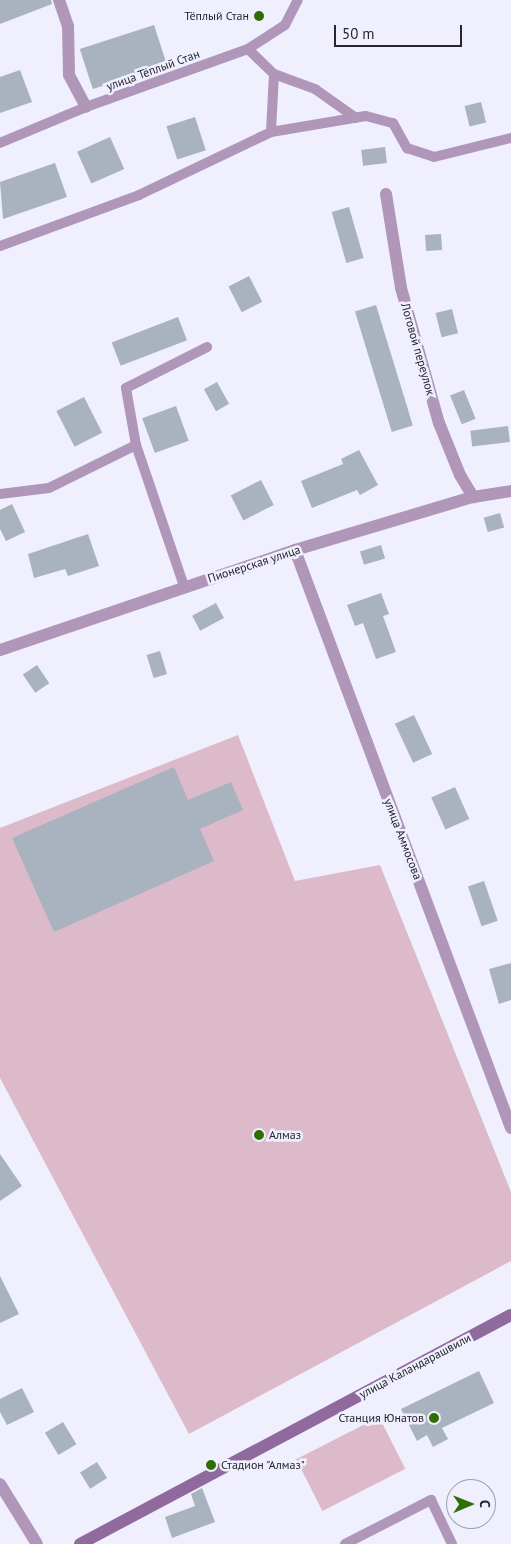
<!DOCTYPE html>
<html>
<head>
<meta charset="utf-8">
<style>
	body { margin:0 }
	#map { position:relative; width:511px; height:1544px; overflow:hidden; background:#efeffe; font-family:"PT Sans",sans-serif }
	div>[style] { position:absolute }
	.green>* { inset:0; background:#dcbaca; transform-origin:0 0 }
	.building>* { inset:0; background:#a9b2bf; transform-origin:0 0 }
	.lane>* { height:10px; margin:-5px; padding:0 5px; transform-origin:5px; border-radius:5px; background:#b096b9 }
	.street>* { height:12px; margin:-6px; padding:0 6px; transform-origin:6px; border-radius:6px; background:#b096b9 }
	.secondary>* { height:12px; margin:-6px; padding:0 6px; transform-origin:6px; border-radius:6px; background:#906a9d }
	.dots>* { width:14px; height:14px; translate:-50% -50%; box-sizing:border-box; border:2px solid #efeffe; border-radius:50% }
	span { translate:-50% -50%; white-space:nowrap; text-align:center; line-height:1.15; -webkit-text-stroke:5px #efeffe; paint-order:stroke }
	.poi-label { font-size:12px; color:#26262c }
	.right { translate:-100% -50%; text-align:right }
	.left { translate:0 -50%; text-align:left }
	.street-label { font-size:12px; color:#26262c }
	.north { position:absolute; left:446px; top:1479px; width:50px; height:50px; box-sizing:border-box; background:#efeffe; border:1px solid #9f9faa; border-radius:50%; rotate:89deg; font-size:14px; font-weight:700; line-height:20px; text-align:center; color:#26262c }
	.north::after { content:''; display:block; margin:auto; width:18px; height:22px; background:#2e6e03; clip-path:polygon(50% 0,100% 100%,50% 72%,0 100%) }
	.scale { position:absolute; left:334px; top:25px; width:128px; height:22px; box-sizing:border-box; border:2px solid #26262c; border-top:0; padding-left:6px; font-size:15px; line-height:18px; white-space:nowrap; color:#26262c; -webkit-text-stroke:4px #efeffe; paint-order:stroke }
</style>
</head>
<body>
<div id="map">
	<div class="green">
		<div style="clip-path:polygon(238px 735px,295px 881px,380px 865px,511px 1192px,511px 1261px,189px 1434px,0 1078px,0 828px)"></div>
		<div style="left:379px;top:1417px;width:58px;height:93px;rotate:63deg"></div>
	</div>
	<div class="building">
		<div style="clip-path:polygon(0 0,51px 0,52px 4px,0 24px)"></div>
		<div style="left:154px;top:25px;width:42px;height:78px;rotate:72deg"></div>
		<div style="clip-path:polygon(20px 70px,32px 102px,0 113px,0 77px)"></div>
		<div style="left:481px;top:102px;width:21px;height:17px;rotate:76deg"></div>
		<div style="left:195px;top:117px;width:35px;height:30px;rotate:72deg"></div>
		<div style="left:110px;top:137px;width:35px;height:36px;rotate:66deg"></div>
		<div style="left:385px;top:147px;width:16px;height:24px;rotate:83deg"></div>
		<div style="clip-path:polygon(55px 163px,67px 197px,3px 219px,0 182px)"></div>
		<div style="left:349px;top:207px;width:53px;height:18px;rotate:74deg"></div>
		<div style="left:441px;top:234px;width:16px;height:16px;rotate:86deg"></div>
		<div style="left:249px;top:276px;width:29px;height:23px;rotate:63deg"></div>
		<div style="left:376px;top:305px;width:126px;height:22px;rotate:73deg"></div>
		<div style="left:452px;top:309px;width:25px;height:17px;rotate:76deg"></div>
		<div style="left:178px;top:317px;width:25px;height:71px;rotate:69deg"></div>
		<div style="left:217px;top:382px;width:25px;height:15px;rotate:61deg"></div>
		<div style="left:464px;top:390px;width:31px;height:15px;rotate:68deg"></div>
		<div style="left:84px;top:397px;width:40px;height:31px;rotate:63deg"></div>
		<div style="left:176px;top:406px;width:37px;height:36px;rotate:70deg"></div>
		<div style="left:508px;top:426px;width:16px;height:38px;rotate:83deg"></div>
		<div style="clip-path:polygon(359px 450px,378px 485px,360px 495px,357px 490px,312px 508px,301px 481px,343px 464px,341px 459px)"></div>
		<div style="left:261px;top:480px;width:28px;height:34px;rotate:63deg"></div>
		<div style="clip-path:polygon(12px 504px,25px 532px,6px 541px,0 529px,0 510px)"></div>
		<div style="left:500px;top:513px;width:15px;height:17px;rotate:74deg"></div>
		<div style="clip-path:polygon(88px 534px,99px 566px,68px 576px,65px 569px,34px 578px,28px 554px)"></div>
		<div style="left:381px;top:545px;width:14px;height:22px;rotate:73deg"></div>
		<div style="clip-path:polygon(381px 593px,389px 614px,383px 616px,396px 652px,376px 659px,363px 623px,355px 626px,347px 605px)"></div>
		<div style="left:216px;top:603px;width:17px;height:27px;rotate:62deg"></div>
		<div style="left:160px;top:651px;width:24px;height:14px;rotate:73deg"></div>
		<div style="left:37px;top:665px;width:22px;height:17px;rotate:56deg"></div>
		<div style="left:414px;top:715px;width:43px;height:21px;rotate:65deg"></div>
		<div style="clip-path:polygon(174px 767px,188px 800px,231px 782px,243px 810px,200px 829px,214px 861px,54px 932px,12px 838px)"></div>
		<div style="left:455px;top:787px;width:35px;height:26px;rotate:66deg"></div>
		<div style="left:484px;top:881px;width:42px;height:17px;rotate:71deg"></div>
		<div style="clip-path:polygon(511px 963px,511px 1000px,499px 1004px,489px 969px)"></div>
		<div style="clip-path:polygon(0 1154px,22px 1186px,0 1201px)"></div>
		<div style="clip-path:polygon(0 1276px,19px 1314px,0 1323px)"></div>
		<div style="clip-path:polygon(479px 1371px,494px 1403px,442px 1428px,448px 1439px,433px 1447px,427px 1435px,417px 1441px,401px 1409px)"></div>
		<div style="clip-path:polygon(22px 1388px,34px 1412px,7px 1425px,0 1412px,0 1399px)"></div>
		<div style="left:63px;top:1422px;width:26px;height:21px;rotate:59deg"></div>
		<div style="left:97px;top:1462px;width:19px;height:20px;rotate:58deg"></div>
		<div style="clip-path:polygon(202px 1488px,215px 1522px,172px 1538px,165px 1517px,195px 1506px,191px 1494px)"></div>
	</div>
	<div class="lane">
		<div style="left:248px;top:49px;width:36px;rotate:44deg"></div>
		<div style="left:274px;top:74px;width:58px;rotate:93deg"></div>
		<div style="left:271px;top:132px;width:96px;rotate:-9.6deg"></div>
		<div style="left:366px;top:116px;width:28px;rotate:15deg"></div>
		<div style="left:393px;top:123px;width:29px;rotate:61deg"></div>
		<div style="left:407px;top:148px;width:28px;rotate:18deg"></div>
		<div style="left:434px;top:157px;width:79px;rotate:-13.9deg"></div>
		<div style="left:274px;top:74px;width:44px;rotate:20.1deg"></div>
		<div style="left:315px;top:89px;width:50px;rotate:35.3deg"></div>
		<div style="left:0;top:143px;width:93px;rotate:-22.7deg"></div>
		<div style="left:86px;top:107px;width:172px;rotate:-19.7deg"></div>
		<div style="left:248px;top:49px;width:44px;rotate:-33deg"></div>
		<div style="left:285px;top:25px;width:28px;rotate:-63deg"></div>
		<div style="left:0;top:246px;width:148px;rotate:-20.1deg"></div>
		<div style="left:139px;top:195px;width:146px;rotate:-25.5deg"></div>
		<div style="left:0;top:494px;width:49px;rotate:-7deg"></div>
		<div style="left:49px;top:488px;width:97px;rotate:-26.3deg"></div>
		<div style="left:184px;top:586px;width:149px;rotate:-108.8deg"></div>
		<div style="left:136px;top:445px;width:58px;rotate:-100deg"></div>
		<div style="left:126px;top:388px;width:91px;rotate:-26.8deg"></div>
		<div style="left:345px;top:1544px;width:97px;rotate:-27.1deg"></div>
		<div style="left:431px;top:1500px;width:49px;rotate:64.5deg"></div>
	</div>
	<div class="street">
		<div style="left:59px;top:0;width:28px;rotate:71deg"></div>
		<div style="left:68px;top:26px;width:49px;rotate:88.8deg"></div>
		<div style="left:69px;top:75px;width:36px;rotate:62deg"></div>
		<div style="left:386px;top:194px;width:95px;rotate:80.9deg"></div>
		<div style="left:401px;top:288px;width:140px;rotate:74.3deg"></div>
		<div style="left:439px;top:423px;width:56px;rotate:68deg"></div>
		<div style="left:460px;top:475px;width:26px;rotate:59deg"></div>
		<div style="left:295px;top:550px;width:617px;rotate:69.51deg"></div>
		<div style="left:0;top:650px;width:311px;rotate:-18.7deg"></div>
		<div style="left:295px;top:550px;width:186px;rotate:-16.6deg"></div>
		<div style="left:473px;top:497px;width:38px;rotate:-9deg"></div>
		<div style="left:0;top:1484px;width:70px;rotate:58.3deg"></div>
	</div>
	<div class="secondary">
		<div style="left:80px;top:1544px;width:488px;rotate:-28deg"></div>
	</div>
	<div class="dots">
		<div style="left:259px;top:16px;background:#2e6e03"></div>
		<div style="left:259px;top:1135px;background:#2e6e03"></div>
		<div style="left:434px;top:1418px;background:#2e6e03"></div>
		<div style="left:211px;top:1465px;background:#2e6e03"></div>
	</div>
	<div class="poi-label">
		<span class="right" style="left:249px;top:16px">Тёплый Стан</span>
		<span class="left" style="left:269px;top:1135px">Алмаз</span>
		<span class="right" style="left:424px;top:1418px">Станция Юнатов</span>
		<span class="left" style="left:221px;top:1465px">Стадион "Алмаз"</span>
	</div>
	<div class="street-label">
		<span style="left:153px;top:70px;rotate:-20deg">улица Тёплый Стан</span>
		<span style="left:418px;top:349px;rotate:74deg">Логовой переулок</span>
		<span style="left:254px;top:564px;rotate:-18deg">Пионерская улица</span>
		<span style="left:403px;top:839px;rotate:69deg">улица Аммосова</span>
		<span style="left:415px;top:1366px;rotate:-28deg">улица Каландарашвили</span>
	</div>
	<div class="north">С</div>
	<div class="scale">50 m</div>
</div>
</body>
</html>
